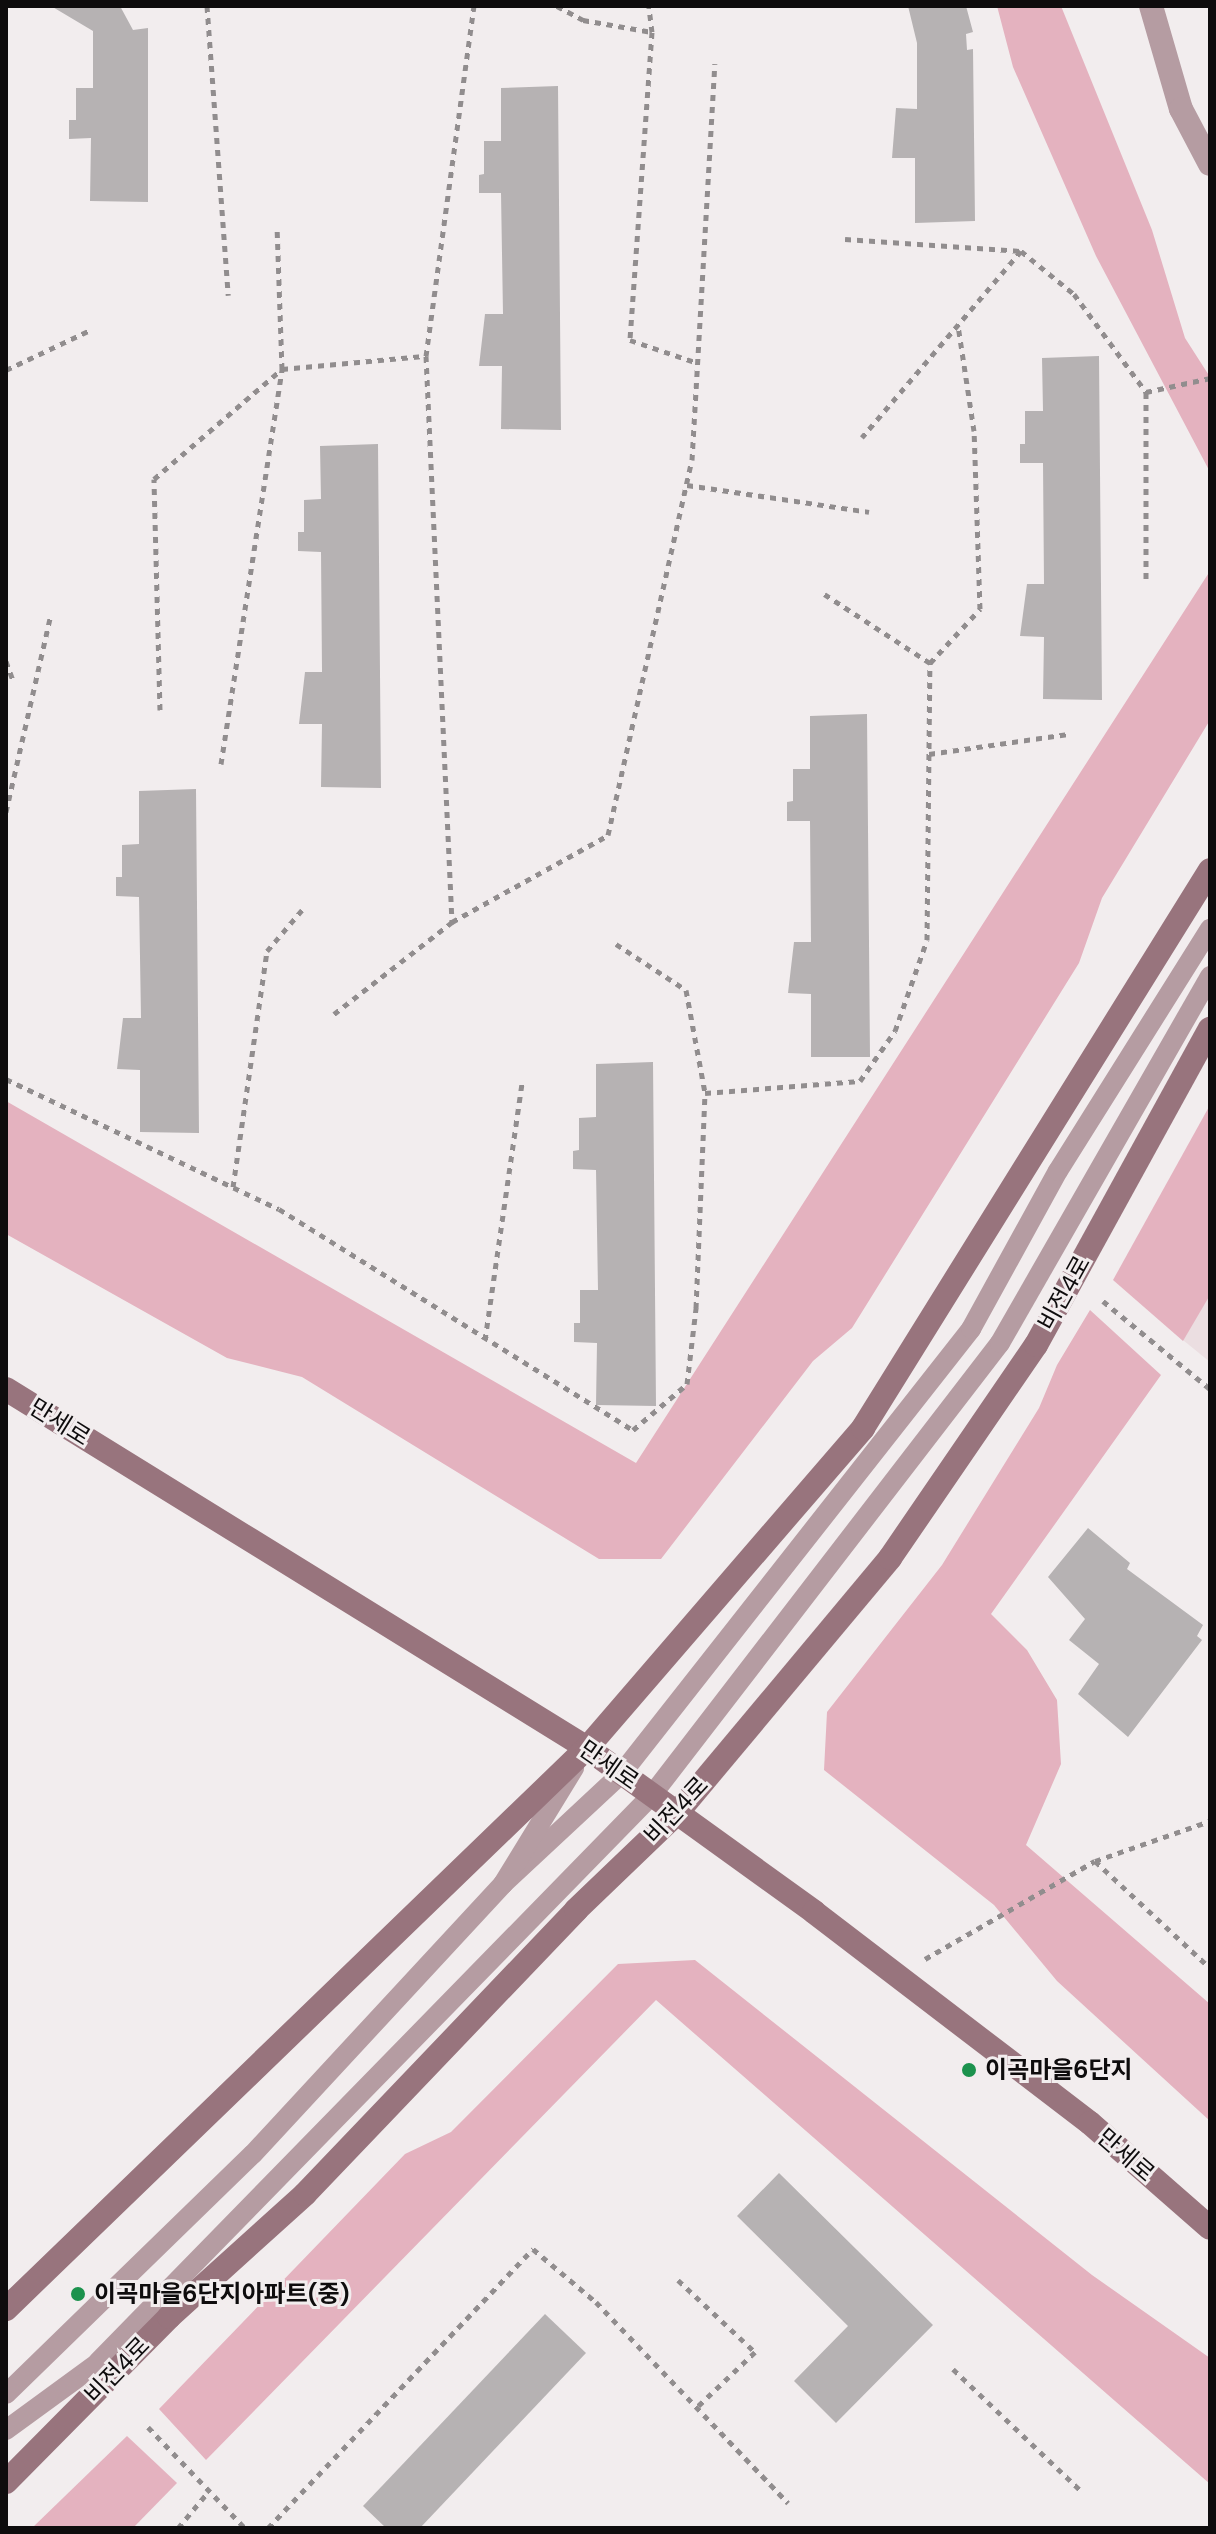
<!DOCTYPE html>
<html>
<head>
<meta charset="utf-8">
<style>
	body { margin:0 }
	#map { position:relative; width:1216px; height:2534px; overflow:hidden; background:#f2edee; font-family:"DM Sans","Noto Sans KR",sans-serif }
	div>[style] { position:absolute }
	.built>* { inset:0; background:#ebdee1 }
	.green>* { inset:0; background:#e4b2bf }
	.building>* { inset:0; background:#b6b2b3 }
	.path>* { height:5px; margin-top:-2.5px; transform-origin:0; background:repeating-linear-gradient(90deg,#918d8e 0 6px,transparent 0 12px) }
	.service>* { height:20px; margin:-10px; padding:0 10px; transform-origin:10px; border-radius:10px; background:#b59ca2 }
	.tertiary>* { height:24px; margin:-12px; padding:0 12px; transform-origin:12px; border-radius:12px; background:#b59ca2 }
	.secondary>* { height:24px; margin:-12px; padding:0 12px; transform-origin:12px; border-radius:12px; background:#98747d }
	.dots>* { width:22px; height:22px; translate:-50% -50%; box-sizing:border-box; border:4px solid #f2edee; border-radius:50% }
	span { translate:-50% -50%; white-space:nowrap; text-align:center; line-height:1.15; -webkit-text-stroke:6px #f2edee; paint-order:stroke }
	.street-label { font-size:24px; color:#0e0c0d }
	.poi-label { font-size:24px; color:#0e0c0d; font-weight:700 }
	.left { translate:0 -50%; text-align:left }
	.frame { position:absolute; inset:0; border:8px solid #0e0c0d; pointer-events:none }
</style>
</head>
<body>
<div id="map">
	<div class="built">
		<div style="clip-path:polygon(1210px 1283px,1210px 1362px,1178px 1336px)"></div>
	</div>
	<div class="green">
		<div style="clip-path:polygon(997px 6px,1061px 6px,1152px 230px,1185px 338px,1210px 377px,1210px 472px,1096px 256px,1013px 67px)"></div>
		<div style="clip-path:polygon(1210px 571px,1210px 720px,1102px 898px,1079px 963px,852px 1328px,813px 1361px,661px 1559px,599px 1559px,302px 1377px,227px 1358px,6px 1234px,6px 1101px,636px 1463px)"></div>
		<div style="clip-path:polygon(1210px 1105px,1210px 1295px,1183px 1341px,1113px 1280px)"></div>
		<div style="clip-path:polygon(1090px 1310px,1161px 1375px,991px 1614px,1027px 1650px,1057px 1700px,1061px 1764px,1026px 1845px,1210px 2004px,1210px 2121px,1057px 1981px,994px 1905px,824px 1770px,827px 1712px,942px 1565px,1039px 1408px,1057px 1365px)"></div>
		<div style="clip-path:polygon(695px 1960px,1092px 2275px,1210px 2358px,1210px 2484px,656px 2000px,206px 2460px,159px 2409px,405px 2154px,451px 2132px,618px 1964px)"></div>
		<div style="clip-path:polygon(127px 2436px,177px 2483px,133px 2528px,32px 2528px)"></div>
	</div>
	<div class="building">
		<div style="clip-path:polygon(51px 6px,120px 6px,133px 30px,148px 28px,148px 202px,90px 201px,91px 138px,69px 139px,69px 120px,76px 120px,76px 88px,93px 88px,93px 31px)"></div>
		<div style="clip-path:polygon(908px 6px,966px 6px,973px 32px,966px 34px,967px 50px,973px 49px,975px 221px,915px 223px,915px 158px,892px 158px,896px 108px,917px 109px,917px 43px)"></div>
		<div style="clip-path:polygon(558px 86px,561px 430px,501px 429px,502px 366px,479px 366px,485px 314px,503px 314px,501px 193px,479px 193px,479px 175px,484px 174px,484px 141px,501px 141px,501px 88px)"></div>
		<div style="clip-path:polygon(1099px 356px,1102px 700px,1043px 699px,1044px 637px,1020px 636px,1027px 584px,1044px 584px,1043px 463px,1020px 463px,1020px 444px,1025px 444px,1025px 411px,1043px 411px,1042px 358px)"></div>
		<div style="clip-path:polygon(378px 444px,381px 788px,321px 787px,322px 724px,299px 724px,305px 672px,322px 672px,321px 552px,298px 551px,298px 532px,304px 532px,304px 500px,321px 499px,320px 446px)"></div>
		<div style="clip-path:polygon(867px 714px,870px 1057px,811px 1057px,811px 994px,788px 993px,794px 942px,811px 942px,810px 821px,787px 821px,787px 802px,793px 801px,793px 769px,810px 769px,810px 716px)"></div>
		<div style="clip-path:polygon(196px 789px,199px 1133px,140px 1132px,140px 1070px,117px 1069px,123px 1018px,141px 1018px,139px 897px,116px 896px,116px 877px,122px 877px,122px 845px,139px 844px,139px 791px)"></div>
		<div style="clip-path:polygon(653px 1062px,656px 1406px,596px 1405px,597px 1343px,574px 1342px,574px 1323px,580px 1323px,580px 1290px,598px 1290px,596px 1170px,573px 1169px,573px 1151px,579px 1150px,579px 1118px,596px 1117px,596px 1064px)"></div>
		<div style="clip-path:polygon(1088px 1528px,1130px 1563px,1127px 1569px,1203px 1625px,1197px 1636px,1202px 1640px,1128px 1737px,1078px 1694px,1099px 1664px,1069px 1640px,1085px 1619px,1048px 1577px)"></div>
		<div style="clip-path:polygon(779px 2173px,933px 2325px,836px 2423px,794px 2381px,848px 2326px,737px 2216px)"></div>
		<div style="clip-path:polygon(545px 2314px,586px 2353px,420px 2528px,386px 2528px,363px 2506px)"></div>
	</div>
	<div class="path">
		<div style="left:207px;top:6px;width:290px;rotate:85.8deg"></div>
		<div style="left:557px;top:6px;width:30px;rotate:28deg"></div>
		<div style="left:583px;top:20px;width:70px;rotate:9.9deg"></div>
		<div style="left:652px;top:32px;width:26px;rotate:-97deg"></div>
		<div style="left:652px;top:32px;width:309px;rotate:94.1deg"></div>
		<div style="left:630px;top:340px;width:72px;rotate:18.7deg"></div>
		<div style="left:845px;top:239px;width:176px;rotate:3.9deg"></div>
		<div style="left:1021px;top:251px;width:245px;rotate:130.5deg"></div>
		<div style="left:1021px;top:251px;width:68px;rotate:39.1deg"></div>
		<div style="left:1074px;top:294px;width:122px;rotate:53.7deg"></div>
		<div style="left:1146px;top:392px;width:189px;rotate:90deg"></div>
		<div style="left:426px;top:356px;width:353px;rotate:-82.2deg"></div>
		<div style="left:6px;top:370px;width:91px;rotate:-25.4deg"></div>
		<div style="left:1146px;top:392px;width:66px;rotate:-12.3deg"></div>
		<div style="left:687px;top:485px;width:184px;rotate:8.4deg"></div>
		<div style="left:6px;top:661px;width:20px;rotate:70deg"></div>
		<div style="left:930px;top:663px;width:74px;rotate:-47.2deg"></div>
		<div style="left:980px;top:609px;width:178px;rotate:-91.9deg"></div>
		<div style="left:974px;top:431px;width:107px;rotate:-98.6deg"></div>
		<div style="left:160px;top:710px;width:231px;rotate:-91.5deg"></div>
		<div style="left:154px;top:479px;width:169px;rotate:-40.7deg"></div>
		<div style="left:282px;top:369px;width:145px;rotate:-5.2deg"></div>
		<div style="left:426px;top:356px;width:567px;rotate:87.37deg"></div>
		<div style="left:929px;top:754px;width:139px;rotate:-8.2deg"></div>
		<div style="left:221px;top:764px;width:400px;rotate:-81.2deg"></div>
		<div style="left:282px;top:369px;width:141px;rotate:-92deg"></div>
		<div style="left:6px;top:812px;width:203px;rotate:-77.2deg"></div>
		<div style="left:616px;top:944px;width:84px;rotate:33.3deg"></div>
		<div style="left:686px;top:990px;width:105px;rotate:79.5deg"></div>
		<div style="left:334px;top:1014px;width:150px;rotate:-37.9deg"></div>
		<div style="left:452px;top:922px;width:179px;rotate:-29.1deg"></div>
		<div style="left:608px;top:835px;width:384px;rotate:-77.4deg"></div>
		<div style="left:692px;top:460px;width:397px;rotate:-86.7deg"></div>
		<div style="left:6px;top:1079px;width:302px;rotate:25.5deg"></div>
		<div style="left:279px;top:1209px;width:417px;rotate:32deg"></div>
		<div style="left:633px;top:1430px;width:71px;rotate:-40.4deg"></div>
		<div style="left:687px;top:1384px;width:77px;rotate:-83.2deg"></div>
		<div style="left:696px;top:1308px;width:215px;rotate:-87.6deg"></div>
		<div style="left:705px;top:1093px;width:155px;rotate:-4.4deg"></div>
		<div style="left:860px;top:1081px;width:61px;rotate:-55deg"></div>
		<div style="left:895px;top:1031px;width:96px;rotate:-70.6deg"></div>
		<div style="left:927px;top:940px;width:277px;rotate:-89.4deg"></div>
		<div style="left:930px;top:663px;width:126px;rotate:-146.9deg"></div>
		<div style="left:233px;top:1187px;width:238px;rotate:-81.8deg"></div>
		<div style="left:267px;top:951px;width:54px;rotate:-49.5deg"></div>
		<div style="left:1103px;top:1301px;width:139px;rotate:39.4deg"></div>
		<div style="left:485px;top:1340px;width:261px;rotate:-81.8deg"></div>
		<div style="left:1095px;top:1861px;width:157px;rotate:42.9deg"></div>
		<div style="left:925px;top:1959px;width:196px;rotate:-30deg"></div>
		<div style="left:1095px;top:1861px;width:122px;rotate:-19.2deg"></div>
		<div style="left:678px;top:2280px;width:105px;rotate:43.1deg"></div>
		<div style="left:755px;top:2352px;width:79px;rotate:136.5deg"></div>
		<div style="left:953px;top:2369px;width:177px;rotate:43.6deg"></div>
		<div style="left:148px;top:2427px;width:140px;rotate:46.2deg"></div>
		<div style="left:178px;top:2528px;width:48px;rotate:-50deg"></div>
		<div style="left:268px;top:2528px;width:385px;rotate:-46.5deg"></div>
		<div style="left:533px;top:2249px;width:82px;rotate:40.1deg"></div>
		<div style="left:596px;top:2302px;width:278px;rotate:46.3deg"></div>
	</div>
	<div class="service">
		<div style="left:503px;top:1884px;width:163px;rotate:-43deg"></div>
		<div style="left:622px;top:1773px;width:565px;rotate:-51.83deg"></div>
		<div style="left:971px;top:1329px;width:180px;rotate:-61.2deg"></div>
		<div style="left:1058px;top:1171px;width:286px;rotate:-57.9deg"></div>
		<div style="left:98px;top:2362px;width:793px;rotate:-45.66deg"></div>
		<div style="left:652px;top:1795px;width:570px;rotate:-52.41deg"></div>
		<div style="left:1000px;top:1343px;width:423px;rotate:-60.2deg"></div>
		<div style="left:6px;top:2394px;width:344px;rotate:-44.2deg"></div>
		<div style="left:253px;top:2154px;width:368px;rotate:-47.2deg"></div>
		<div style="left:503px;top:1884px;width:136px;rotate:-58.5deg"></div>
		<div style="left:6px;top:2430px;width:127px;rotate:-36.1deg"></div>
	</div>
	<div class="tertiary">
		<div style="left:1151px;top:6px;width:107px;rotate:73.8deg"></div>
		<div style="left:1181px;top:109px;width:62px;rotate:62.2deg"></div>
	</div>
	<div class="secondary">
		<div style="left:6px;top:1389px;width:683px;rotate:31.71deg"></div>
		<div style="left:587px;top:1748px;width:280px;rotate:35.8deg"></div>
		<div style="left:814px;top:1912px;width:347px;rotate:37.4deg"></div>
		<div style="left:1090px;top:2123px;width:159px;rotate:41.2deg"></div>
		<div style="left:6px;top:2309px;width:808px;rotate:-44deg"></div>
		<div style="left:587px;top:1748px;width:423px;rotate:-49.2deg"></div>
		<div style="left:863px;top:1428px;width:657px;rotate:-58.12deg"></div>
		<div style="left:6px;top:2482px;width:232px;rotate:-45.3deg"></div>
		<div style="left:169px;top:2317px;width:183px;rotate:-42.1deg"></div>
		<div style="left:305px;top:2194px;width:393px;rotate:-46.3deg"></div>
		<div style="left:576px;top:1910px;width:140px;rotate:-43.8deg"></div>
		<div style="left:677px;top:1813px;width:332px;rotate:-50.1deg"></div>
		<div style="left:890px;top:1558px;width:258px;rotate:-55.6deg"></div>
		<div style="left:1036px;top:1345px;width:361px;rotate:-61.2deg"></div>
	</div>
	<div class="dots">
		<div style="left:969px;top:2070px;background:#1c924d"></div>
		<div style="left:78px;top:2294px;background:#1c924d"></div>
	</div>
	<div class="street-label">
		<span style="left:1064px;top:1293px;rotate:-61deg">비전4로</span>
		<span style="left:60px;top:1422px;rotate:32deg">만세로</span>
		<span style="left:609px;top:1765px;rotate:35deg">만세로</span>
		<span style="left:676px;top:1810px;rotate:-47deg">비전4로</span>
		<span style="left:1126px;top:2155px;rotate:41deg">만세로</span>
		<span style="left:117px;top:2370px;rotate:-46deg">비전4로</span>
	</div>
	<div class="poi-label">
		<span class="left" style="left:985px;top:2070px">이곡마을6단지</span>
		<span class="left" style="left:94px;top:2294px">이곡마을6단지아파트(중)</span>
	</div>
	<div class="frame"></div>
</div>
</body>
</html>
